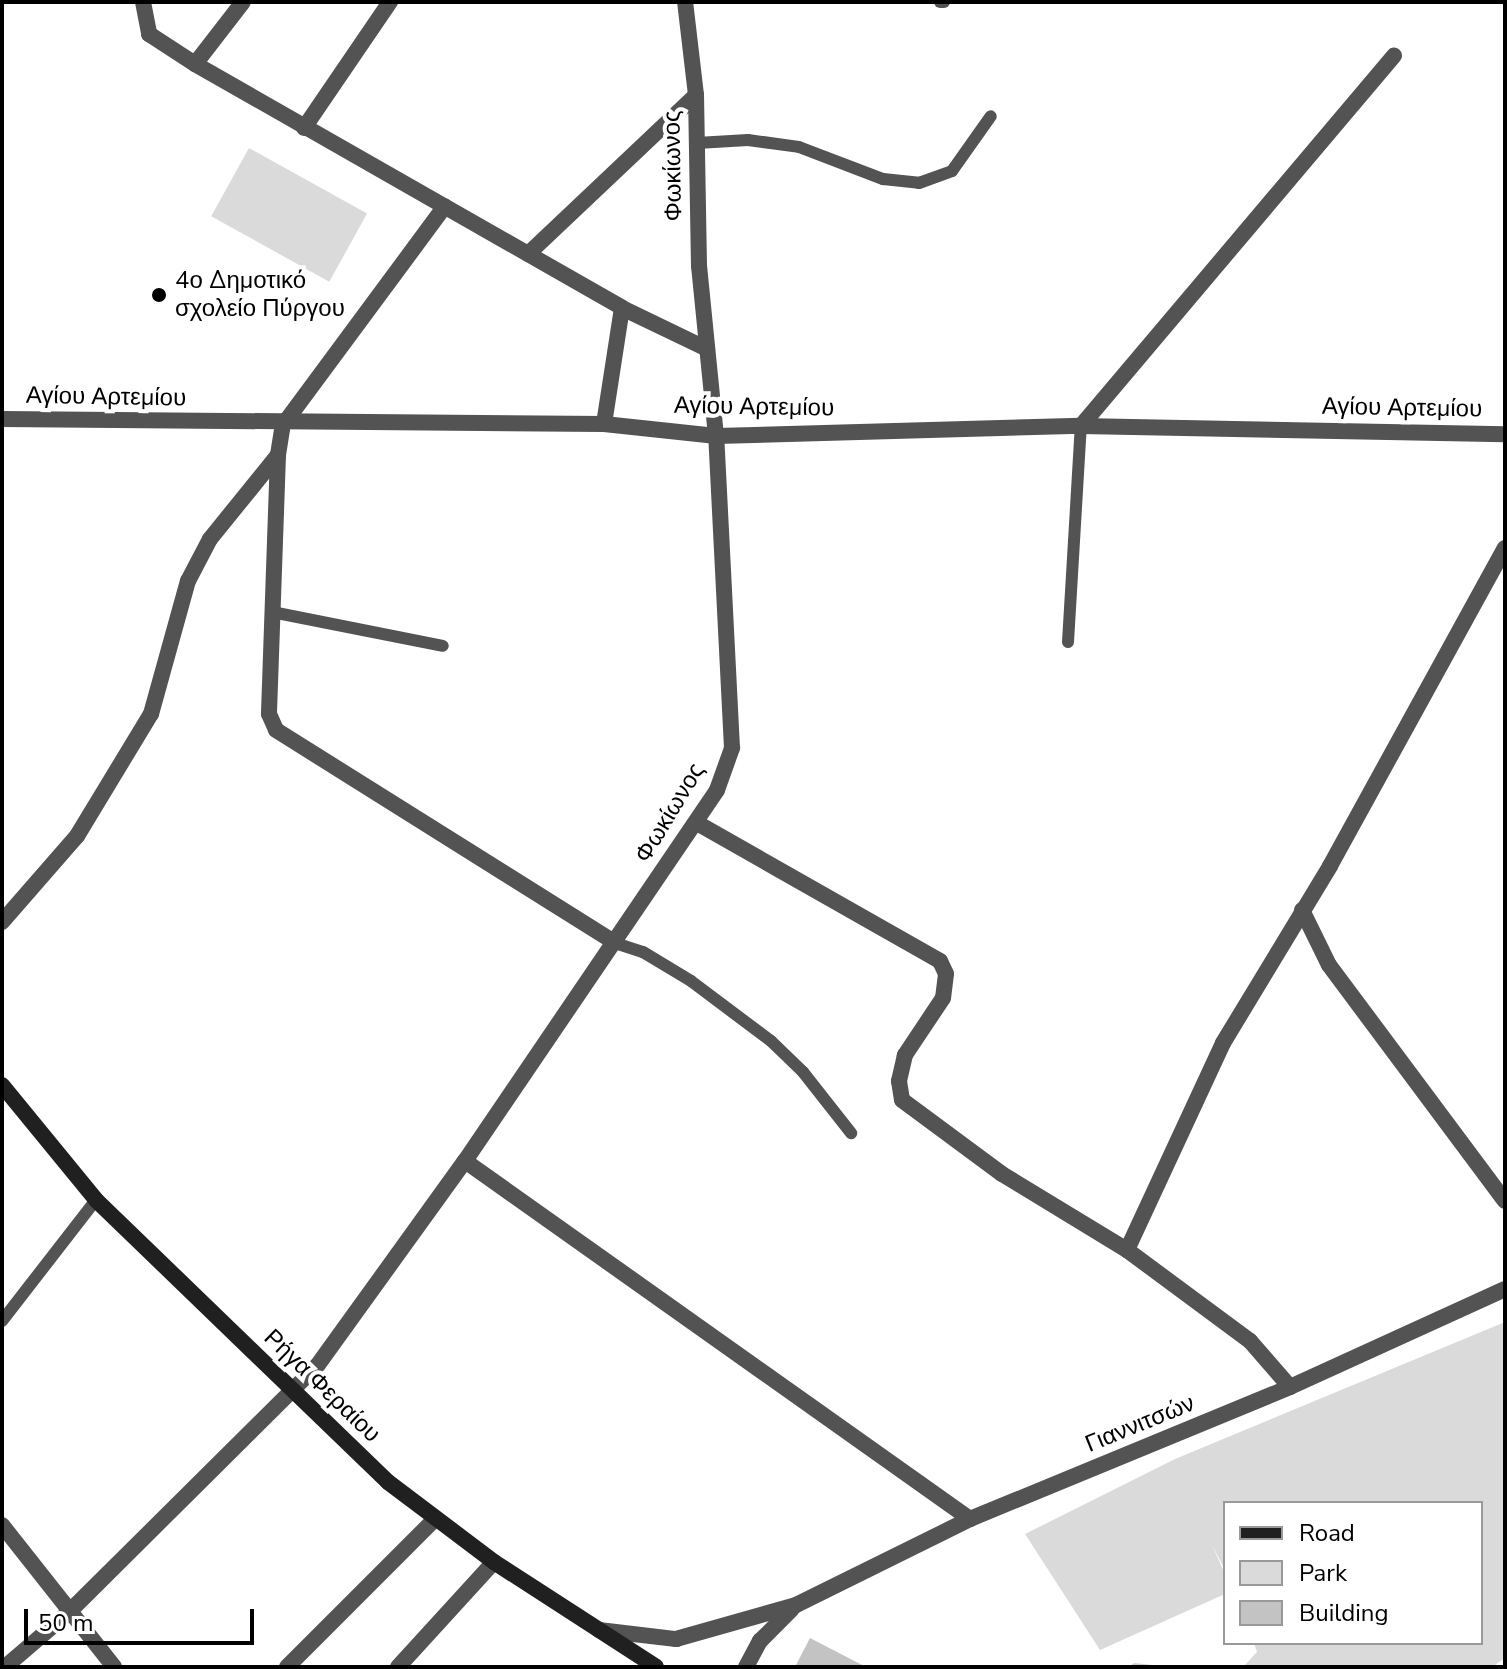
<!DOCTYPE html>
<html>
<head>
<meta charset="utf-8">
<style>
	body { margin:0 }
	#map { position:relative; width:1507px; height:1669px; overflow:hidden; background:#fff; font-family:"Nunito Sans",sans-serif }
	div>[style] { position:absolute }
	.green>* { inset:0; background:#dadada; transform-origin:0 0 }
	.shadow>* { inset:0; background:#0003 }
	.building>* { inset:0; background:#c3c3c3 }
	.lane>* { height:12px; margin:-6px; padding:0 6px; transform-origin:6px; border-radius:6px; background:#535353 }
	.street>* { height:16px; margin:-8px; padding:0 8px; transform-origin:8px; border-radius:8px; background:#535353 }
	.secondary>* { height:16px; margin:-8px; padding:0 8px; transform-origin:8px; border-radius:8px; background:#202020 }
	.dots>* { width:22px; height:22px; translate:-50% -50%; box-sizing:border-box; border:4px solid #fff; border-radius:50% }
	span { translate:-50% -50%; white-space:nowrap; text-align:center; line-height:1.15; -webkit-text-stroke:8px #fff; paint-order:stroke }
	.street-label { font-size:24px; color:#000 }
	.poi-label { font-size:24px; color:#000 }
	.left { translate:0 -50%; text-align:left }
	.frame { position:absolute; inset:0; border:4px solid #000; pointer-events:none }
	.legend { position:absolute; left:1223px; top:1501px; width:260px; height:144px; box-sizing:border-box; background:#fff; border:2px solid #999; margin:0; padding:10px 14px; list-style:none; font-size:24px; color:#000 }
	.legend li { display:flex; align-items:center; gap:16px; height:40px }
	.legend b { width:40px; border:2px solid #999 }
	.scale { position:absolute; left:24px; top:1609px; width:230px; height:36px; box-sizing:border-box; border:4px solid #000; border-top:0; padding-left:10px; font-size:24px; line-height:28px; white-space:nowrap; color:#000; -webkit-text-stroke:6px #fff; paint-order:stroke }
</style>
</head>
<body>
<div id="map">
	<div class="green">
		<div style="left:249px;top:148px;width:135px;height:78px;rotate:29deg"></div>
		<div style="clip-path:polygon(1505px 1322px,1505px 1658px,1492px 1667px,1243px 1667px,1257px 1652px,1254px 1643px,1481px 1643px,1481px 1503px,1225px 1503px,1225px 1570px,1212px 1545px,1225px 1574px,1225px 1594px,1100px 1650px,1025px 1534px,1175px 1459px)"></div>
	</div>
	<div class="shadow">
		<div style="clip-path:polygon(1134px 1663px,1162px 1666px,1162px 1667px,1129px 1667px)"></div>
	</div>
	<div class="building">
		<div style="clip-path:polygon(810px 1638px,866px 1667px,795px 1667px)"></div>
	</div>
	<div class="lane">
		<div style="left:940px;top:2px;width:4px"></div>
		<div style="left:697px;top:143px;width:51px;rotate:-3.4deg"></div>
		<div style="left:748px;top:140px;width:51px;rotate:7.8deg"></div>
		<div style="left:799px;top:147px;width:90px;rotate:20.9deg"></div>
		<div style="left:883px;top:179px;width:36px;rotate:6deg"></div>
		<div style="left:919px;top:183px;width:35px;rotate:-20deg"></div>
		<div style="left:952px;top:171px;width:67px;rotate:-54.7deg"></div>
		<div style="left:272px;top:612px;width:174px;rotate:11.2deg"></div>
		<div style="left:1068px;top:642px;width:216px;rotate:-86.6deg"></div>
		<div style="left:615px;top:943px;width:29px;rotate:18deg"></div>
		<div style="left:643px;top:952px;width:56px;rotate:31.1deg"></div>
		<div style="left:691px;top:981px;width:100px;rotate:36.9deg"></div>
		<div style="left:771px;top:1041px;width:45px;rotate:44.1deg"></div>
		<div style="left:803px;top:1072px;width:78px;rotate:51.8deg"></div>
		<div style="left:2px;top:1321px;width:153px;rotate:-52.2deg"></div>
	</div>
	<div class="street">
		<div style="left:143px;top:2px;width:33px;rotate:79deg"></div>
		<div style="left:149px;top:34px;width:55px;rotate:33.1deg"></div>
		<div style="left:195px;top:64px;width:492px;rotate:29.7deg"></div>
		<div style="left:622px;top:308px;width:92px;rotate:25.7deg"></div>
		<div style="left:195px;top:64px;width:78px;rotate:-52.3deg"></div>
		<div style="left:304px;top:128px;width:153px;rotate:-55.7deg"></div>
		<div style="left:528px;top:254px;width:231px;rotate:-43.4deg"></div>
		<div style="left:2px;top:419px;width:602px;rotate:0.48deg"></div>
		<div style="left:604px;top:424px;width:113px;rotate:6.1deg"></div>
		<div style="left:716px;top:436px;width:365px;rotate:-1.6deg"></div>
		<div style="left:1081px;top:426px;width:424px;rotate:1.1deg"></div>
		<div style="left:604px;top:424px;width:117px;rotate:-81.2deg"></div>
		<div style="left:1081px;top:426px;width:485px;rotate:-49.8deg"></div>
		<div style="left:278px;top:455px;width:259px;rotate:92deg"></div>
		<div style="left:269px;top:714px;width:17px;rotate:66deg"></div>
		<div style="left:276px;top:730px;width:400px;rotate:32.1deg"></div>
		<div style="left:697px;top:823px;width:279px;rotate:29.6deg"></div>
		<div style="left:940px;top:961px;width:14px;rotate:65deg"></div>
		<div style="left:946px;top:974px;width:24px;rotate:97deg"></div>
		<div style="left:943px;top:998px;width:69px;rotate:123.7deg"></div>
		<div style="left:905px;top:1055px;width:27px;rotate:103deg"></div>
		<div style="left:899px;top:1081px;width:19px;rotate:81deg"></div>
		<div style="left:902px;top:1100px;width:124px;rotate:36.5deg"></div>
		<div style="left:1002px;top:1174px;width:146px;rotate:31.3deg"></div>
		<div style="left:1127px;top:1250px;width:153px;rotate:36.5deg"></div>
		<div style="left:1250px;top:1341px;width:61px;rotate:49deg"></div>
		<div style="left:1302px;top:910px;width:61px;rotate:63.9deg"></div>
		<div style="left:1329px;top:965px;width:294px;rotate:53.3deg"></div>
		<div style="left:2px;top:922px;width:114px;rotate:-48.9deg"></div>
		<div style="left:77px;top:836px;width:143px;rotate:-58.8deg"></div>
		<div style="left:151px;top:714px;width:138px;rotate:-74.5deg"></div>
		<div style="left:188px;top:581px;width:47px;rotate:-62.4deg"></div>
		<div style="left:210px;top:539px;width:108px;rotate:-51deg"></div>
		<div style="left:278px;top:455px;width:30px;rotate:-81deg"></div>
		<div style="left:283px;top:425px;width:272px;rotate:-53.5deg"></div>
		<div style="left:465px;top:1161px;width:619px;rotate:35.33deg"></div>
		<div style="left:1127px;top:1250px;width:228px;rotate:-65.1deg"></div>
		<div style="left:1223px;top:1043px;width:207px;rotate:-58.8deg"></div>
		<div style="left:1330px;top:866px;width:363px;rotate:-61.2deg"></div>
		<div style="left:2px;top:1525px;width:181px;rotate:51.7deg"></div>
		<div style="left:599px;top:1630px;width:78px;rotate:6.7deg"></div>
		<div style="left:676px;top:1639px;width:125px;rotate:-15.8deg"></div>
		<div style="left:796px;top:1605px;width:194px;rotate:-26.3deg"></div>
		<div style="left:970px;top:1519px;width:346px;rotate:-22.4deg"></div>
		<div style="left:1290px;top:1387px;width:236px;rotate:-24.5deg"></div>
		<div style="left:5px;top:1667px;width:83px;rotate:-40.6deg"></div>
		<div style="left:68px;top:1613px;width:351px;rotate:-44.8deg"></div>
		<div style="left:317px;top:1366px;width:253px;rotate:-54.2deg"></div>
		<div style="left:465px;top:1161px;width:448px;rotate:-55.8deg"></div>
		<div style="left:717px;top:790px;width:45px;rotate:-70.3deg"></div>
		<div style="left:732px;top:748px;width:312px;rotate:-92.9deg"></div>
		<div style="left:716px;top:436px;width:171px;rotate:-95.7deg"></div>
		<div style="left:699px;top:266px;width:171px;rotate:-91deg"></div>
		<div style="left:696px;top:95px;width:94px;rotate:-96.7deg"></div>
		<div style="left:287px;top:1667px;width:208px;rotate:-45deg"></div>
		<div style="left:398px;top:1667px;width:142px;rotate:-47.6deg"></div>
		<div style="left:746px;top:1667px;width:30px;rotate:-62deg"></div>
		<div style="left:760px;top:1641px;width:45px;rotate:-45deg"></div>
	</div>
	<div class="secondary">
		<div style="left:2px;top:1085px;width:149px;rotate:50.7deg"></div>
		<div style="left:96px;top:1200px;width:406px;rotate:44deg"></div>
		<div style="left:388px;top:1482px;width:133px;rotate:37deg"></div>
		<div style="left:494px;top:1562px;width:193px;rotate:32.9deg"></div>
	</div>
	<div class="dots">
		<div style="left:159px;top:295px;background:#000"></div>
	</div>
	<div class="street-label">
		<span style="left:673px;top:166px;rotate:-91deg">Φωκίωνος</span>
		<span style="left:106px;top:397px;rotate:1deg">Αγίου Αρτεμίου</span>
		<span style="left:754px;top:407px;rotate:1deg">Αγίου Αρτεμίου</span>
		<span style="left:1402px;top:408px;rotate:1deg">Αγίου Αρτεμίου</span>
		<span style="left:670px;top:813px;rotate:-59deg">Φωκίωνος</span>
		<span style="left:322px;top:1386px;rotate:44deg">Ρήγα Φεραίου</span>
		<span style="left:1140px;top:1424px;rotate:-22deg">Γιαννιτσών</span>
	</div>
	<div class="poi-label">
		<span class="left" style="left:175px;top:295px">4ο Δημοτικό<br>σχολείο Πύργου</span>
	</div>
	<div class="frame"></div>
	<ul class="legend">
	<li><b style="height:10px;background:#202020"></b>Road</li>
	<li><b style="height:22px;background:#dadada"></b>Park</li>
	<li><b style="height:22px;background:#c3c3c3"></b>Building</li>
	</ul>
	<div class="scale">50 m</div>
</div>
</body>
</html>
